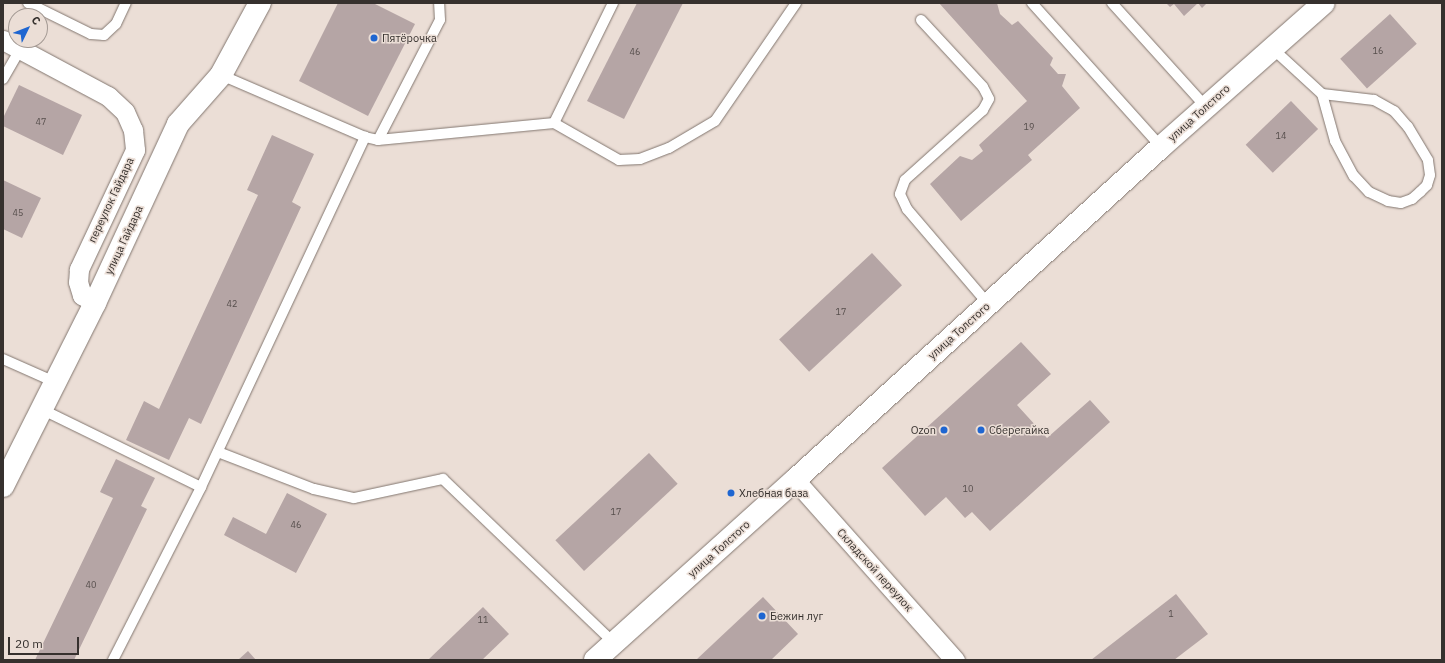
<!DOCTYPE html>
<html>
<head>
<meta charset="utf-8">
<style>
	body { margin:0 }
	#map { position:relative; width:1445px; height:663px; overflow:hidden; background:#ebded6; font-family:"IBM Plex Sans",sans-serif }
	div>[style] { position:absolute }
	.building>* { inset:0; background:#b5a5a5; transform-origin:0 0 }
	.roads { filter:drop-shadow(0 0 1px #82766f) drop-shadow(0 0 1px #82766f) }
	.lane>* { height:10px; margin:-5px; padding:0 5px; transform-origin:5px; border-radius:5px; background:#fff }
	.street>* { height:19px; margin:-9.5px; padding:0 9.5px; transform-origin:9.5px; border-radius:9.5px; background:#fff }
	.secondary>* { height:22px; margin:-11px; padding:0 11px; transform-origin:11px; border-radius:11px; background:#fff }
	.dots>* { width:11px; height:11px; translate:-50% -50%; box-sizing:border-box; border:2px solid #ebded6; border-radius:50% }
	span { translate:-50% -50%; white-space:nowrap; text-align:center; line-height:1.15; -webkit-text-stroke:3px #ebded6; paint-order:stroke }
	.number-label { font-size:9px; color:#564e4c }
	.number-label span { -webkit-text-stroke-width:0 }
	.poi-label { font-size:11px; color:#36312e }
	.left { translate:0 -50%; text-align:left }
	.right { translate:-100% -50%; text-align:right }
	.street-label { font-size:11px; color:#36312e }
	.frame { position:absolute; inset:0; border:4px solid #36312e; pointer-events:none }
	.north { position:absolute; left:8px; top:8px; width:40px; height:40px; box-sizing:border-box; background:#ebded6; border:1px solid #a39993; border-radius:50%; rotate:47deg; font-size:11px; font-weight:700; line-height:16px; text-align:center; color:#36312e }
	.north::after { content:''; display:block; margin:auto; width:14px; height:18px; background:#1f66d1; clip-path:polygon(50% 0,100% 100%,50% 72%,0 100%) }
	.scale { position:absolute; left:8px; top:637px; width:71px; height:18px; box-sizing:border-box; border:2px solid #36312e; border-top:0; padding-left:5px; font-size:12px; line-height:14px; white-space:nowrap; color:#36312e; -webkit-text-stroke:3px #ebded6; paint-order:stroke }
</style>
</head>
<body>
<div id="map">
	<div class="building">
		<div style="clip-path:polygon(338px 3px,373px 3px,415px 24px,368px 116px,299px 81px)"></div>
		<div style="clip-path:polygon(637px 3px,683px 3px,624px 119px,587px 101px)"></div>
		<div style="clip-path:polygon(939px 3px,997px 3px,1000px 14px,1012px 25px,1018px 21px,1053px 58px,1050px 65px,1058px 74px,1066px 74px,1062px 86px,1080px 108px,1028px 155px,1032px 160px,961px 221px,930px 184px,960px 156px,972px 160px,983px 151px,979px 145px,1027px 101px)"></div>
		<div style="clip-path:polygon(1166px 3px,1207px 3px,1202px 8px,1198px 3px,1184px 16px,1174px 4px,1170px 7px)"></div>
		<div style="left:1390px;top:14px;width:40px;height:67px;rotate:48deg"></div>
		<div style="clip-path:polygon(19px 85px,82px 115px,63px 155px,3px 126px,3px 118px)"></div>
		<div style="left:1291px;top:101px;width:39px;height:63px;rotate:46deg"></div>
		<div style="clip-path:polygon(272px 135px,314px 154px,292px 202px,301px 207px,201px 424px,189px 418px,169px 460px,126px 440px,144px 401px,159px 409px,258px 195px,247px 190px)"></div>
		<div style="clip-path:polygon(3px 180px,41px 198px,22px 238px,3px 229px)"></div>
		<div style="left:872px;top:253px;width:44px;height:127px;rotate:47deg"></div>
		<div style="clip-path:polygon(1021px 342px,1051px 374px,1017px 405px,1047px 438px,1090px 400px,1110px 422px,990px 531px,972px 512px,965px 518px,946px 497px,925px 516px,882px 468px)"></div>
		<div style="left:649px;top:453px;width:42px;height:128px;rotate:47deg"></div>
		<div style="clip-path:polygon(116px 459px,155px 478px,141px 506px,147px 509px,74px 660px,35px 660px,113px 498px,100px 492px)"></div>
		<div style="clip-path:polygon(287px 493px,327px 514px,296px 573px,224px 535px,233px 517px,266px 534px)"></div>
		<div style="clip-path:polygon(1176px 594px,1208px 634px,1174px 660px,1091px 660px)"></div>
		<div style="clip-path:polygon(763px 597px,798px 634px,771px 660px,696px 660px)"></div>
		<div style="clip-path:polygon(483px 607px,509px 634px,482px 660px,428px 660px)"></div>
		<div style="clip-path:polygon(248px 651px,256px 660px,238px 660px)"></div>
	</div>
	<div class="roads">
		<div class="lane">
			<div style="left:28px;top:3px;width:70px;rotate:26.2deg"></div>
			<div style="left:91px;top:34px;width:13px;rotate:4deg"></div>
			<div style="left:104px;top:35px;width:16px;rotate:-43deg"></div>
			<div style="left:116px;top:24px;width:23px;rotate:-65deg"></div>
			<div style="left:1032px;top:3px;width:193px;rotate:48.1deg"></div>
			<div style="left:1112px;top:3px;width:140px;rotate:47.9deg"></div>
			<div style="left:921px;top:20px;width:91px;rotate:47.2deg"></div>
			<div style="left:983px;top:87px;width:13px;rotate:63deg"></div>
			<div style="left:989px;top:99px;width:13px;rotate:119deg"></div>
			<div style="left:983px;top:110px;width:105px;rotate:138.1deg"></div>
			<div style="left:905px;top:180px;width:15px;rotate:110deg"></div>
			<div style="left:900px;top:194px;width:17px;rotate:65deg"></div>
			<div style="left:907px;top:209px;width:125px;rotate:49.5deg"></div>
			<div style="left:1272px;top:48px;width:68px;rotate:42.6deg"></div>
			<div style="left:1322px;top:94px;width:49px;rotate:74.5deg"></div>
			<div style="left:1335px;top:141px;width:40px;rotate:62deg"></div>
			<div style="left:1354px;top:176px;width:22px;rotate:47deg"></div>
			<div style="left:1369px;top:192px;width:21px;rotate:25deg"></div>
			<div style="left:1388px;top:201px;width:13px;rotate:9deg"></div>
			<div style="left:1401px;top:203px;width:12px;rotate:-20deg"></div>
			<div style="left:1412px;top:199px;width:11px;rotate:-41deg"></div>
			<div style="left:1420px;top:192px;width:10px;rotate:-45deg"></div>
			<div style="left:1427px;top:185px;width:10px;rotate:-73deg"></div>
			<div style="left:1430px;top:175px;width:15px;rotate:-98deg"></div>
			<div style="left:1428px;top:160px;width:39px;rotate:-121deg"></div>
			<div style="left:1408px;top:127px;width:21px;rotate:-131deg"></div>
			<div style="left:1394px;top:111px;width:23px;rotate:-151deg"></div>
			<div style="left:1374px;top:100px;width:52px;rotate:-173.4deg"></div>
			<div style="left:221px;top:75px;width:157px;rotate:23.3deg"></div>
			<div style="left:365px;top:137px;width:13px;rotate:13deg"></div>
			<div style="left:378px;top:140px;width:177px;rotate:-5.5deg"></div>
			<div style="left:554px;top:123px;width:134px;rotate:-63.8deg"></div>
			<div style="left:3px;top:79px;width:34px;rotate:-60deg"></div>
			<div style="left:554px;top:123px;width:75px;rotate:29.6deg"></div>
			<div style="left:619px;top:160px;width:21px;rotate:-3deg"></div>
			<div style="left:640px;top:159px;width:31px;rotate:-21deg"></div>
			<div style="left:669px;top:148px;width:53px;rotate:-30.4deg"></div>
			<div style="left:715px;top:121px;width:143px;rotate:-55.5deg"></div>
			<div style="left:378px;top:140px;width:135px;rotate:-62.7deg"></div>
			<div style="left:440px;top:20px;width:17px;rotate:-93deg"></div>
			<div style="left:3px;top:359px;width:57px;rotate:23.9deg"></div>
			<div style="left:41px;top:409px;width:178px;rotate:26deg"></div>
			<div style="left:201px;top:487px;width:387px;rotate:-64.9deg"></div>
			<div style="left:218px;top:452px;width:103px;rotate:21.1deg"></div>
			<div style="left:314px;top:489px;width:41px;rotate:12.7deg"></div>
			<div style="left:354px;top:498px;width:91px;rotate:-12.1deg"></div>
			<div style="left:443px;top:479px;width:237px;rotate:43.8deg"></div>
			<div style="left:113px;top:660px;width:194px;rotate:-63deg"></div>
		</div>
		<div class="street">
			<div style="left:3px;top:40px;width:119px;rotate:28.1deg"></div>
			<div style="left:108px;top:96px;width:23px;rotate:43deg"></div>
			<div style="left:125px;top:112px;width:20px;rotate:66deg"></div>
			<div style="left:133px;top:130px;width:20px;rotate:84deg"></div>
			<div style="left:135px;top:150px;width:132px;rotate:115.2deg"></div>
			<div style="left:79px;top:269px;width:13px;rotate:94deg"></div>
			<div style="left:78px;top:282px;width:14px;rotate:73deg"></div>
			<div style="left:82px;top:295px;width:15px;rotate:32deg"></div>
			<div style="left:795px;top:480px;width:241px;rotate:48.4deg"></div>
		</div>
		<div class="secondary">
			<div style="left:3px;top:486px;width:205px;rotate:-63.3deg"></div>
			<div style="left:95px;top:303px;width:197px;rotate:-65.1deg"></div>
			<div style="left:178px;top:124px;width:65px;rotate:-48.7deg"></div>
			<div style="left:221px;top:75px;width:82px;rotate:-61.6deg"></div>
			<div style="left:595px;top:660px;width:269px;rotate:-42deg"></div>
			<div style="left:795px;top:480px;width:495px;rotate:-42.3deg"></div>
			<div style="left:1161px;top:147px;width:217px;rotate:-41.5deg"></div>
		</div>
	</div>
	<div class="dots">
		<div style="left:374px;top:38px;background:#1f66d1"></div>
		<div style="left:944px;top:430px;background:#1f66d1"></div>
		<div style="left:981px;top:430px;background:#1f66d1"></div>
		<div style="left:731px;top:493px;background:#1f66d1"></div>
		<div style="left:762px;top:616px;background:#1f66d1"></div>
	</div>
	<div class="number-label">
		<span style="left:1378px;top:51px">16</span>
		<span style="left:635px;top:52px">46</span>
		<span style="left:41px;top:122px">47</span>
		<span style="left:1029px;top:127px">19</span>
		<span style="left:1281px;top:136px">14</span>
		<span style="left:18px;top:213px">45</span>
		<span style="left:232px;top:304px">42</span>
		<span style="left:841px;top:312px">17</span>
		<span style="left:968px;top:489px">10</span>
		<span style="left:616px;top:512px">17</span>
		<span style="left:296px;top:525px">46</span>
		<span style="left:91px;top:585px">40</span>
		<span style="left:1171px;top:614px">1</span>
		<span style="left:483px;top:620px">11</span>
	</div>
	<div class="poi-label">
		<span class="left" style="left:382px;top:38px">Пятёрочка</span>
		<span class="right" style="left:936px;top:430px">Ozon</span>
		<span class="left" style="left:989px;top:430px">Сберегайка</span>
		<span class="left" style="left:739px;top:493px">Хлебная база</span>
		<span class="left" style="left:770px;top:616px">Бежин луг</span>
	</div>
	<div class="street-label">
		<span style="left:1199px;top:113px;rotate:-42deg">улица Толстого</span>
		<span style="left:111px;top:200px;rotate:-65deg">переулок Гайдара</span>
		<span style="left:124px;top:240px;rotate:-65deg">улица Гайдара</span>
		<span style="left:959px;top:331px;rotate:-42deg">улица Толстого</span>
		<span style="left:719px;top:549px;rotate:-42deg">улица Толстого</span>
		<span style="left:875px;top:570px;rotate:48deg">Складской переулок</span>
	</div>
	<div class="frame"></div>
	<div class="north">С</div>
	<div class="scale">20 m</div>
</div>
</body>
</html>
